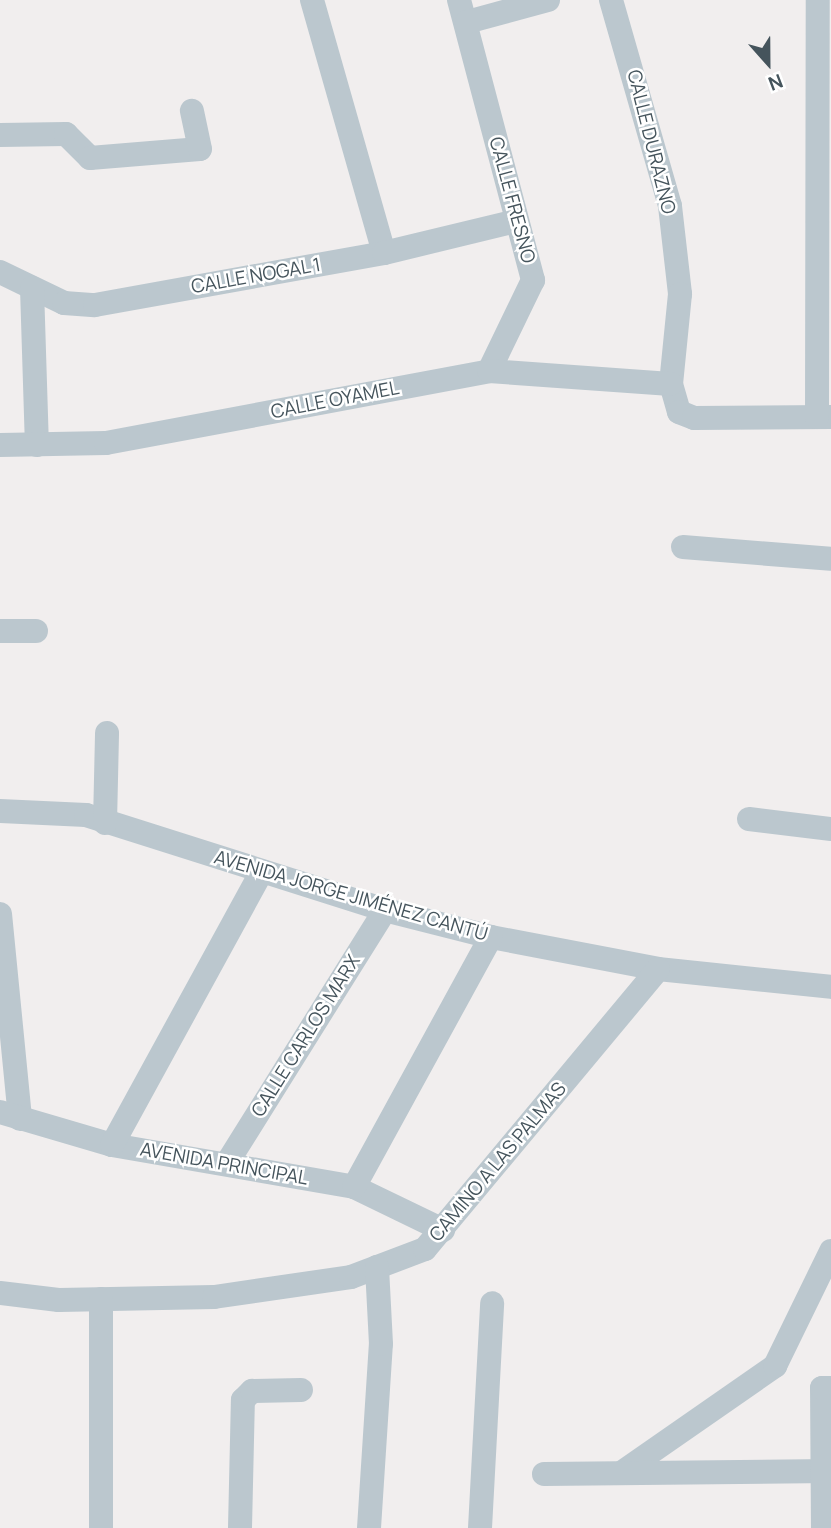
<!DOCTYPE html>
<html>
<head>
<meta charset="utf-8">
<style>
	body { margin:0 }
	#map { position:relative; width:831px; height:1528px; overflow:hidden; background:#f1eeee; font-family:Manrope,sans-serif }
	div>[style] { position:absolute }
	.minor>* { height:24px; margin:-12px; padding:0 12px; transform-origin:12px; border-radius:12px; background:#bbc7ce }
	span { translate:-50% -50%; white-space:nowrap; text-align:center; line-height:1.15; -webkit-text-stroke:5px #fff; paint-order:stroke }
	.street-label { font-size:19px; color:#45545c }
	.north { position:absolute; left:733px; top:28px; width:70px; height:70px; -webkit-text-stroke:5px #fff; paint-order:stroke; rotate:159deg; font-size:19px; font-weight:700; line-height:28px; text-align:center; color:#45545c }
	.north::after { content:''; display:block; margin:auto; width:24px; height:32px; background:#45545c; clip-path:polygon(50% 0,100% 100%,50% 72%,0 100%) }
</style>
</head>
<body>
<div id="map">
	<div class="minor">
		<div style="left:312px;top:0;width:263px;rotate:74.1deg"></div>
		<div style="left:459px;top:0;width:290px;rotate:75.2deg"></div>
		<div style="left:533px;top:280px;width:101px;rotate:115.8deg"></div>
		<div style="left:611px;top:0;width:214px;rotate:74deg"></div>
		<div style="left:670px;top:206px;width:89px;rotate:83.5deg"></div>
		<div style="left:680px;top:294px;width:90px;rotate:95.7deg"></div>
		<div style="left:671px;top:384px;width:29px;rotate:74deg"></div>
		<div style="left:679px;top:412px;width:16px;rotate:22deg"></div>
		<div style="left:694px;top:418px;width:137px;rotate:-0.4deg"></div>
		<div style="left:467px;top:22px;width:84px;rotate:-15.2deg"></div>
		<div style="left:0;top:135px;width:66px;rotate:-0.9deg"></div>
		<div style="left:66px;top:134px;width:34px;rotate:45deg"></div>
		<div style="left:90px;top:158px;width:110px;rotate:-4.7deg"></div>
		<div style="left:200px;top:149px;width:39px;rotate:-102deg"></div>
		<div style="left:0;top:272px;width:71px;rotate:25.8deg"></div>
		<div style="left:64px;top:303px;width:31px;rotate:4deg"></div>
		<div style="left:95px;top:305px;width:294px;rotate:-10.2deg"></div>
		<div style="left:384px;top:253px;width:136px;rotate:-13.6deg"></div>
		<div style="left:32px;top:288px;width:157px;rotate:88.2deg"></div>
		<div style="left:817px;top:417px;width:417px;rotate:-89.9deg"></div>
		<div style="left:0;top:445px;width:106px;rotate:-1.1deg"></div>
		<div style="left:106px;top:443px;width:390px;rotate:-10.6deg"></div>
		<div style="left:489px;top:371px;width:182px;rotate:4.1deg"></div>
		<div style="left:683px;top:547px;width:148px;rotate:4.6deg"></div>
		<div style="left:0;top:631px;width:36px"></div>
		<div style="left:0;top:811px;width:86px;rotate:2.7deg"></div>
		<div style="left:86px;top:815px;width:314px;rotate:17.6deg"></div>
		<div style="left:385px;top:910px;width:109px;rotate:14.3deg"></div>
		<div style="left:491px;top:937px;width:170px;rotate:10.8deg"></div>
		<div style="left:658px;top:969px;width:174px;rotate:5.9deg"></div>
		<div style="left:749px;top:819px;width:83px;rotate:7deg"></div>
		<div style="left:105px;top:823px;width:90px;rotate:-88.7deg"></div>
		<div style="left:0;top:914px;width:206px;rotate:84.4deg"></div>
		<div style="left:0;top:1112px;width:117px;rotate:16.4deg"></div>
		<div style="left:112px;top:1145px;width:246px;rotate:9.8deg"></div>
		<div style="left:354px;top:1187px;width:99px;rotate:25.8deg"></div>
		<div style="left:112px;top:1145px;width:312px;rotate:-61.3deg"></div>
		<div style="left:227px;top:1163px;width:298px;rotate:-58deg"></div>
		<div style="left:354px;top:1187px;width:285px;rotate:-61.3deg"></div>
		<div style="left:0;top:1293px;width:59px;rotate:6.8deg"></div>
		<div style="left:59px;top:1300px;width:155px;rotate:-1.1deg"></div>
		<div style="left:214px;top:1297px;width:138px;rotate:-8.3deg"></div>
		<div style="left:351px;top:1277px;width:79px;rotate:-20.7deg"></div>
		<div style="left:425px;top:1249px;width:364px;rotate:-50.2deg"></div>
		<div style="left:101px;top:1299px;width:229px;rotate:90deg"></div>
		<div style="left:621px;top:1473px;width:188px;rotate:-34.8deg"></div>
		<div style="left:775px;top:1366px;width:128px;rotate:-64deg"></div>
		<div style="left:544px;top:1474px;width:287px;rotate:-0.6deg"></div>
		<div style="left:240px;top:1528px;width:128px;rotate:-88.7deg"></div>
		<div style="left:243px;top:1400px;width:13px;rotate:-45deg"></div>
		<div style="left:252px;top:1391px;width:49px;rotate:-1.2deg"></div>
		<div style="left:369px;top:1528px;width:184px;rotate:-86.3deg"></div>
		<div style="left:381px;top:1344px;width:77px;rotate:-93deg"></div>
		<div style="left:480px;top:1528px;width:225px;rotate:-86.9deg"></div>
		<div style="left:823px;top:1528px;width:140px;rotate:-90.4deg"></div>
		<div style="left:822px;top:1388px;width:9px"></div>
	</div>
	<div class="street-label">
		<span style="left:651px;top:142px;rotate:76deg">CALLE DURAZNO</span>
		<span style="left:512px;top:200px;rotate:75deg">CALLE FRESNO</span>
		<span style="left:256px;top:276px;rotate:-10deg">CALLE NOGAL 1</span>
		<span style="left:335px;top:400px;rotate:-11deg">CALLE OYAMEL</span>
		<span style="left:351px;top:896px;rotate:16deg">AVENIDA JORGE JIMÉNEZ CANTÚ</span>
		<span style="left:306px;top:1036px;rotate:-58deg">CALLE CARLOS MARX</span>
		<span style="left:498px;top:1162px;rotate:-50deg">CAMINO A LAS PALMAS</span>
		<span style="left:224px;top:1164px;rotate:10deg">AVENIDA PRINCIPAL</span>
	</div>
	<div class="north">N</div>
</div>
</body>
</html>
